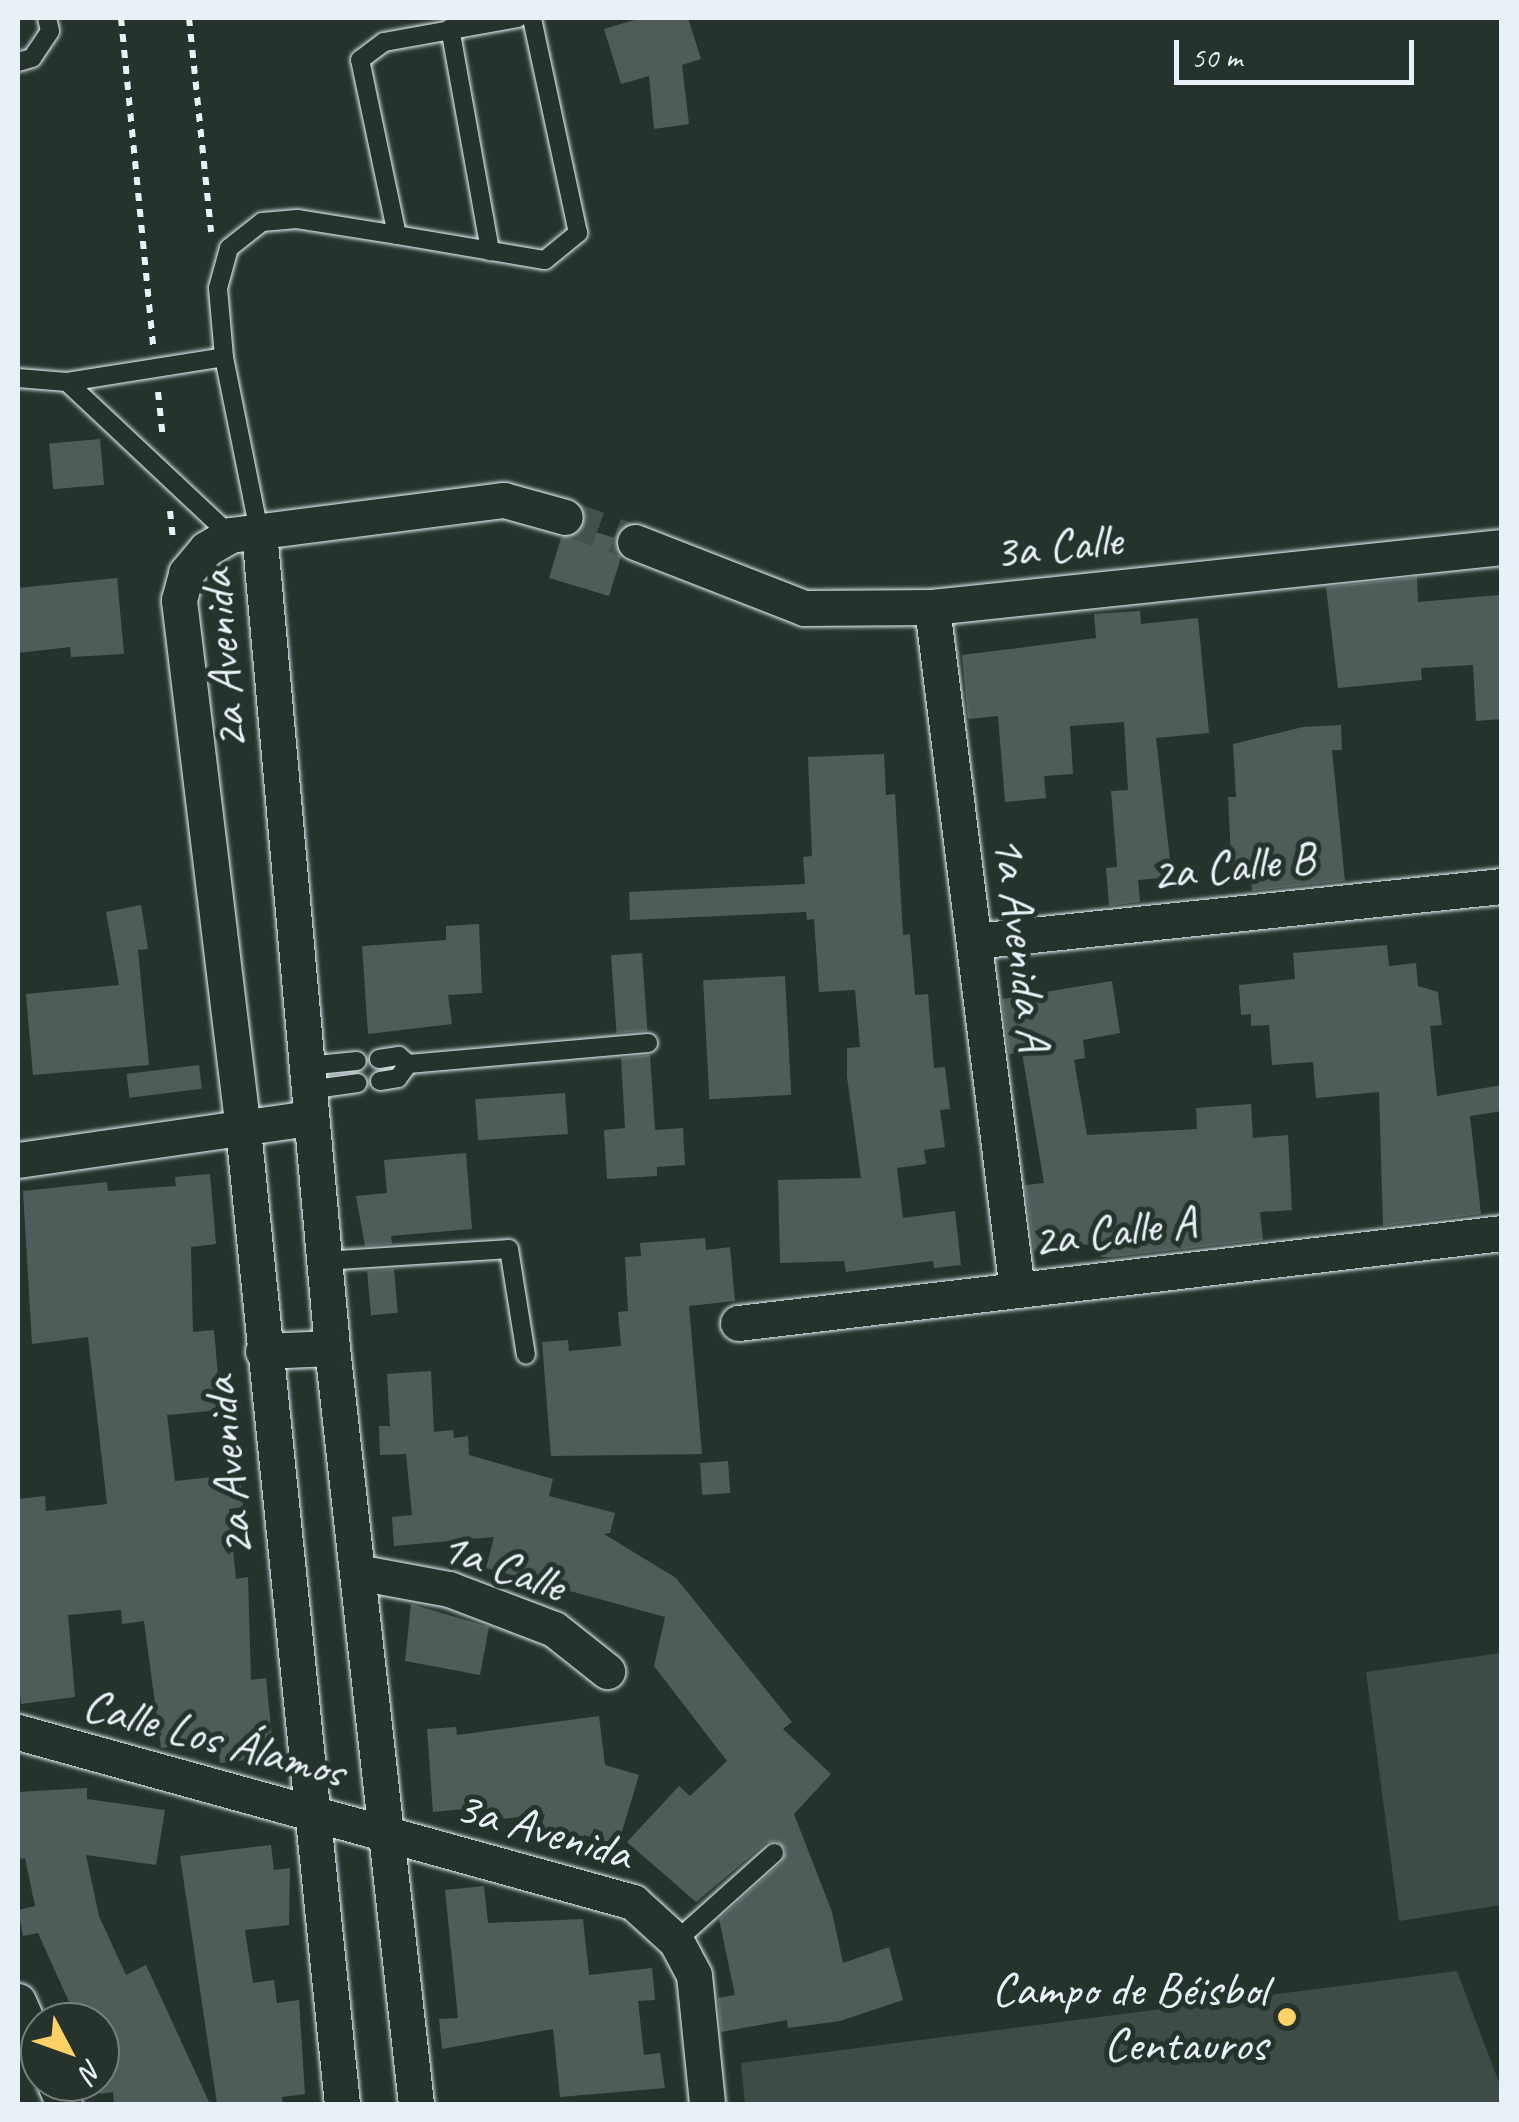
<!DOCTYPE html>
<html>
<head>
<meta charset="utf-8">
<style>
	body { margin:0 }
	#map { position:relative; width:1519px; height:2122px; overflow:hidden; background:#26332d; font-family:Caveat,sans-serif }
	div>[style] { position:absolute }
	.green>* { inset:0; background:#3e4b47 }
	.building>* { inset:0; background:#505c59; transform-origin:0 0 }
	.minor-tunnel>* { height:35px; margin-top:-17.5px; transform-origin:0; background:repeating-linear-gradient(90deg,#43504b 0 35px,transparent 0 53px) }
	.path>* { height:6px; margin-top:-3px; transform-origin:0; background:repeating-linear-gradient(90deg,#e8f1f8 0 8px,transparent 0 16px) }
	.roads { filter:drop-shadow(0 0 2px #e8f1f8) drop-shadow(0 0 2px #e8f1f8) }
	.service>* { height:18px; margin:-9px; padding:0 9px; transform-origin:9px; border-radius:9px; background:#26332d }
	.minor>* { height:35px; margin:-17.5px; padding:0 17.5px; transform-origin:17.5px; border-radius:17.5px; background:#26332d }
	.dots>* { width:28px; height:28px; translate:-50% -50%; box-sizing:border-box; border:5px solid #26332d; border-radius:50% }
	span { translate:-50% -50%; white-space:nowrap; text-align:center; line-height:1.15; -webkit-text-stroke:10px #26332d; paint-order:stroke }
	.street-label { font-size:48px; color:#e8f1f8 }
	.poi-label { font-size:48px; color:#e8f1f8 }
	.right { translate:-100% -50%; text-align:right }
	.frame { position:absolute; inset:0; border:20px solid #e8f1f8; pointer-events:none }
	.north { position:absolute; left:20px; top:2002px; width:100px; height:100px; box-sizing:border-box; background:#26332d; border:2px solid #747f7e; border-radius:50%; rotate:131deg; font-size:28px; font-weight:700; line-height:40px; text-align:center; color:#e8f1f8 }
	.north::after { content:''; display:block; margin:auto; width:35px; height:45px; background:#ffd166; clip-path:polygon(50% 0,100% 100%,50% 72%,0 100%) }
	.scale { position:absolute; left:1174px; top:40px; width:240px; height:45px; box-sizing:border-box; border:5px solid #e8f1f8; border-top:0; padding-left:12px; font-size:30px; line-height:35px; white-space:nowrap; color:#e8f1f8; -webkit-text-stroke:8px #26332d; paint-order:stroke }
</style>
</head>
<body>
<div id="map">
	<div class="green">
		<div style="clip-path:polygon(1501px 1653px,1501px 1905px,1399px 1921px,1366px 1672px)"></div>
		<div style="clip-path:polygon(1457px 1971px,1501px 2088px,1501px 2104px,745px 2104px,741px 2063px)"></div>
	</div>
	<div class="building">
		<div style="clip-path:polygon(641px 18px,688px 18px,701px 59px,682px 65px,689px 124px,654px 129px,649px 76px,621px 84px,604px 29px)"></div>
		<div style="left:100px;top:439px;width:46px;height:51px;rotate:85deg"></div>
		<div style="clip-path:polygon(582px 528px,615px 538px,621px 557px,609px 596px,549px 578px,561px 538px)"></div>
		<div style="clip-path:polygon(1417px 577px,1418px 602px,1499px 595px,1502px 719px,1476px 721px,1473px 665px,1421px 668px,1422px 680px,1338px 688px,1326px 587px)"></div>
		<div style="clip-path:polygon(117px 578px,124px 654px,71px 657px,70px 647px,18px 653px,18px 588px)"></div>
		<div style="clip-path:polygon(1140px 611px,1141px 624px,1198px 618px,1209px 733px,1156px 738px,1172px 877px,1138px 880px,1140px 902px,1109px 906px,1106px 868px,1117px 867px,1111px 791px,1128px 790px,1124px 722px,1070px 726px,1073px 774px,1044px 776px,1046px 798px,1005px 802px,998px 716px,968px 719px,962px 655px,1096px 638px,1094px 614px)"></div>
		<div style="clip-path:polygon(1341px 725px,1342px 750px,1332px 750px,1345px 881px,1252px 891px,1251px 876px,1232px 877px,1228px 797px,1236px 797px,1233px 744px,1303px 727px)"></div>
		<div style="clip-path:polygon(884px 754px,886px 795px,895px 794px,903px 935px,910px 934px,915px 995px,928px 994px,934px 1068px,945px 1067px,950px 1109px,940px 1110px,945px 1147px,924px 1150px,926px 1164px,897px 1168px,903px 1218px,955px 1211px,961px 1265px,934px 1268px,933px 1261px,846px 1272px,844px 1261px,780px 1263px,778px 1180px,861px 1178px,847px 1077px,847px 1048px,860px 1047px,855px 990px,819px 992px,814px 919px,807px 920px,806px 912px,630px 920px,629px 892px,805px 884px,803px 857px,812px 856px,808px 757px)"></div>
		<div style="clip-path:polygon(141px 905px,148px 949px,138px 950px,149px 1065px,33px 1075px,26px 994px,119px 985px,106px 912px)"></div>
		<div style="clip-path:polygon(479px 924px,482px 993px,448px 995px,452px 1024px,368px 1034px,362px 946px,446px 940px,446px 926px)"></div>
		<div style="clip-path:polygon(1387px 945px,1389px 966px,1416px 963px,1418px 986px,1438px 992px,1442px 1025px,1430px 1026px,1437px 1096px,1502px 1085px,1502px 1111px,1470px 1116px,1481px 1214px,1383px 1226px,1379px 1092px,1316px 1098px,1313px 1062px,1272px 1065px,1269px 1025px,1251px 1026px,1251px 1014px,1241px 1015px,1239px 985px,1295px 979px,1293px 953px)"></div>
		<div style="left:642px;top:953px;width:78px;height:31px;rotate:86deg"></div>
		<div style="left:785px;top:976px;width:119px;height:82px;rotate:87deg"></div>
		<div style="clip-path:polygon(1112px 981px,1120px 1033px,1083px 1040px,1085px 1058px,1074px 1060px,1087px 1135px,1197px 1129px,1196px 1108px,1251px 1104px,1253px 1138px,1288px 1135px,1292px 1210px,1260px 1212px,1263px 1240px,1114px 1257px,1101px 1257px,1098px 1243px,1034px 1251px,1025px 1185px,1044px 1183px,1022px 1053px,1009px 1054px,1002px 999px)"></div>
		<div style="clip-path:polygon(650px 1055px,655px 1130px,683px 1128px,685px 1165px,657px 1167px,657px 1176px,607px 1179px,604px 1130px,625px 1128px,621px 1058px)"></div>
		<div style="left:199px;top:1065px;width:24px;height:73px;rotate:83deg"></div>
		<div style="left:565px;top:1093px;width:41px;height:90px;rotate:86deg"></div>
		<div style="clip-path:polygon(466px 1153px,472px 1229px,391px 1236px,392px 1244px,365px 1246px,356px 1196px,387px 1193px,384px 1160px)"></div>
		<div style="clip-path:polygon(210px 1174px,216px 1244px,191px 1247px,193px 1332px,214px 1330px,221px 1410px,167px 1415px,175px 1481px,240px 1474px,243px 1507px,229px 1509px,236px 1579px,248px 1577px,251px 1680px,266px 1678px,274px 1757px,220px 1763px,218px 1742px,161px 1748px,144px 1621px,122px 1624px,121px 1610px,68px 1615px,75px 1697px,21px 1704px,18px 1673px,18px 1499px,45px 1496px,46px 1511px,107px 1504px,88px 1337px,32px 1344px,23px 1191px,107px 1182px,108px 1191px,176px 1186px,175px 1177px)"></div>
		<div style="clip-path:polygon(705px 1238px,706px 1250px,730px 1247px,735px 1301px,689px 1306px,702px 1454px,551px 1456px,542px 1342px,568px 1340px,569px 1351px,621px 1346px,618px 1312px,628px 1311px,625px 1257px,641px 1256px,640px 1243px)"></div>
		<div style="left:394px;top:1269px;width:44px;height:27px;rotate:85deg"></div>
		<div style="clip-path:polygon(431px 1371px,434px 1432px,453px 1430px,454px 1438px,468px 1436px,469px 1455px,553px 1479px,549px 1496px,615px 1513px,610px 1533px,604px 1534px,676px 1578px,792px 1722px,783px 1729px,831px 1774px,794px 1814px,832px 1912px,843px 1963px,889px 1947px,903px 2000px,840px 2021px,788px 2028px,787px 2020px,721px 2032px,718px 1998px,735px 1995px,719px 1919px,782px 1862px,786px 1850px,777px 1841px,766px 1843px,696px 1902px,627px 1842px,679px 1786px,690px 1796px,727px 1761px,654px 1666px,665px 1617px,486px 1568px,494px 1537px,394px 1546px,392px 1517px,412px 1515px,406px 1454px,380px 1455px,379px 1426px,390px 1426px,387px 1374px)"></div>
		<div style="left:728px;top:1461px;width:32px;height:28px;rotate:86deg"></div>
		<div style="clip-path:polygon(411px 1604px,489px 1627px,480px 1675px,405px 1661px)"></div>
		<div style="clip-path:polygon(599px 1716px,605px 1765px,639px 1775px,618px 1845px,584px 1835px,582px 1842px,571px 1840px,568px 1849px,537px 1840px,545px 1814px,484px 1821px,483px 1807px,433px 1812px,427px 1729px,456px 1727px,457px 1735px)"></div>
		<div style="clip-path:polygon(87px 1788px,87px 1799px,165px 1810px,156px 1865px,86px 1855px,99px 1916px,126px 1975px,146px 1965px,210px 2104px,114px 2104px,113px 2092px,100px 2094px,100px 2022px,78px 2022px,38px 1933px,23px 1936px,18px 1910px,35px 1906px,25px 1858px,18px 1859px,18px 1792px)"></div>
		<div style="clip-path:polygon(271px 1845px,274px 1870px,290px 1868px,289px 1925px,245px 1930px,253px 1983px,274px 1980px,277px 2003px,299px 2000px,305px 2094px,282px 2097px,283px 2104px,217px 2104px,180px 1856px)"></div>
		<div style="clip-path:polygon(484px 1886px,488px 1923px,583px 1919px,589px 1975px,652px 1968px,655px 2000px,638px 2001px,644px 2055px,660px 2053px,665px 2088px,560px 2097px,553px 2029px,442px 2049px,439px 2019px,458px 2018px,445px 1890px)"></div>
	</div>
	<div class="minor-tunnel">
		<div style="left:565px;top:517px;width:74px;rotate:19.7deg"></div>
	</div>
	<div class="path">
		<div style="left:121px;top:18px;width:329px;rotate:84.4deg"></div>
		<div style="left:189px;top:18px;width:215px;rotate:84.1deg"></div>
		<div style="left:158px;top:392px;width:47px;rotate:83.9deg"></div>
		<div style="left:170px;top:511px;width:28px;rotate:84deg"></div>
	</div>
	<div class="roads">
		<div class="service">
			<div style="left:450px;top:28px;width:227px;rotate:79.8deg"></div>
			<div style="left:18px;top:62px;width:15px;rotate:-16deg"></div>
			<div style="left:32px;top:58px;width:32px;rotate:-56deg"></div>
			<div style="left:50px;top:31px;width:13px;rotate:-103deg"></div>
			<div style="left:397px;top:235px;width:150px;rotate:9.6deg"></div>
			<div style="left:545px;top:260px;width:43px;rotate:-39.3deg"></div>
			<div style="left:578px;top:233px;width:220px;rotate:-102.1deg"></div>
			<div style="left:18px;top:378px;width:49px;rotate:4.7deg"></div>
			<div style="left:67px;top:382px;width:159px;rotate:-9deg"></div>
			<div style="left:67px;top:382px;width:224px;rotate:43.2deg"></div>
			<div style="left:259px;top:531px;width:177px;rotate:-101.4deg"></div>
			<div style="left:224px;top:357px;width:69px;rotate:-95deg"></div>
			<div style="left:218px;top:288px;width:41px;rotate:-74.6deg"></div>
			<div style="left:229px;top:248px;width:42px;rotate:-38.2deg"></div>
			<div style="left:262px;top:222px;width:35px;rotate:-5deg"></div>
			<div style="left:297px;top:219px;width:101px;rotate:9.1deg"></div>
			<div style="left:397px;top:235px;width:179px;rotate:-101.9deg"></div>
			<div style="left:360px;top:60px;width:30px;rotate:-37deg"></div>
			<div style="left:384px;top:42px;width:136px;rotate:-10.2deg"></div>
			<div style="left:379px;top:1059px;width:20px;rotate:-9deg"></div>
			<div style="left:399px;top:1056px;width:12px;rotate:42deg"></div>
			<div style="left:408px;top:1064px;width:241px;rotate:-5deg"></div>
			<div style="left:307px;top:1066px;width:50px;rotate:-5.7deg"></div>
			<div style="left:380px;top:1081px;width:18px;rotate:-9deg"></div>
			<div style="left:398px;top:1078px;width:17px;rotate:-54deg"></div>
			<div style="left:308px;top:1090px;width:50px;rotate:-8deg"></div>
			<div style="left:324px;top:1261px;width:185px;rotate:-3.7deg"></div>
			<div style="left:509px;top:1249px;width:107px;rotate:80.9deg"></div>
			<div style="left:676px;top:1941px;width:132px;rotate:-41.9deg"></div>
		</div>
		<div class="minor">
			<div style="left:259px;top:531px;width:820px;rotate:84.89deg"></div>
			<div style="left:332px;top:1348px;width:761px;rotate:83.66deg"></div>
			<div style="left:635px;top:542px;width:181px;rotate:21.3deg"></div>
			<div style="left:804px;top:608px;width:128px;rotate:-0.4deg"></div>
			<div style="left:932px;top:607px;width:573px;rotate:-6.01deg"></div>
			<div style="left:932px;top:607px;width:688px;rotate:82.91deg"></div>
			<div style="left:974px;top:941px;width:531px;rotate:-5.95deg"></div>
			<div style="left:18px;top:1160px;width:296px;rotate:-8.2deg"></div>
			<div style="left:738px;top:1323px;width:769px;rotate:-6.72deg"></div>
			<div style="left:263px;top:1351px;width:69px;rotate:-2.5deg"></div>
			<div style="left:357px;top:1572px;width:94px;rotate:10.5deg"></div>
			<div style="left:449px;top:1589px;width:112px;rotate:20.9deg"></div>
			<div style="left:554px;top:1629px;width:68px;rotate:38.4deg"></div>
			<div style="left:18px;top:1732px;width:638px;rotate:15.45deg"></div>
			<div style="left:633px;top:1902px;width:58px;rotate:42.2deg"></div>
			<div style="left:676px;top:1941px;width:38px;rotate:62deg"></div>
			<div style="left:694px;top:1975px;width:130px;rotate:84.2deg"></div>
			<div style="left:18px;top:2001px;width:55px;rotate:66.3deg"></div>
			<div style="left:54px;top:2082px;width:24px;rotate:66deg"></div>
			<div style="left:342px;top:2104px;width:979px;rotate:-95.8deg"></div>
			<div style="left:243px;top:1130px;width:534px;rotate:-96.89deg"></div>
			<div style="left:179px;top:600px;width:28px;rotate:-75deg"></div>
			<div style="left:186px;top:573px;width:31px;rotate:-50deg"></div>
			<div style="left:206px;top:549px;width:28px;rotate:-30deg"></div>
			<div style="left:230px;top:535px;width:276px;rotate:-7.3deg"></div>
			<div style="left:504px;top:500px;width:63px;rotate:15.6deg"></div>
		</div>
	</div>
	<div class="dots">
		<div style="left:1287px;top:2017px;background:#ffd166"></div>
	</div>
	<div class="street-label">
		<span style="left:1058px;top:546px;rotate:-6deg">3a Calle</span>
		<span style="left:223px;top:660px;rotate:-95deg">2a Avenida</span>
		<span style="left:1233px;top:866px;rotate:-6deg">2a Calle B</span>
		<span style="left:1022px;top:943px;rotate:83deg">1a Avenida A</span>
		<span style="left:1114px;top:1231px;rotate:-7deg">2a Calle A</span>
		<span style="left:228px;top:1467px;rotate:-96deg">2a Avenida</span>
		<span style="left:503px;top:1566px;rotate:20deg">1a Calle</span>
		<span style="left:214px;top:1738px;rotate:15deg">Calle Los Álamos</span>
		<span style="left:544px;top:1830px;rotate:16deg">3a Avenida</span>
	</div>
	<div class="poi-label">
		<span class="right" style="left:1267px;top:2017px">Campo de Béisbol<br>Centauros</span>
	</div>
	<div class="frame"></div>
	<div class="north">N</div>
	<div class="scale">50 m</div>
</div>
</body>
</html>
